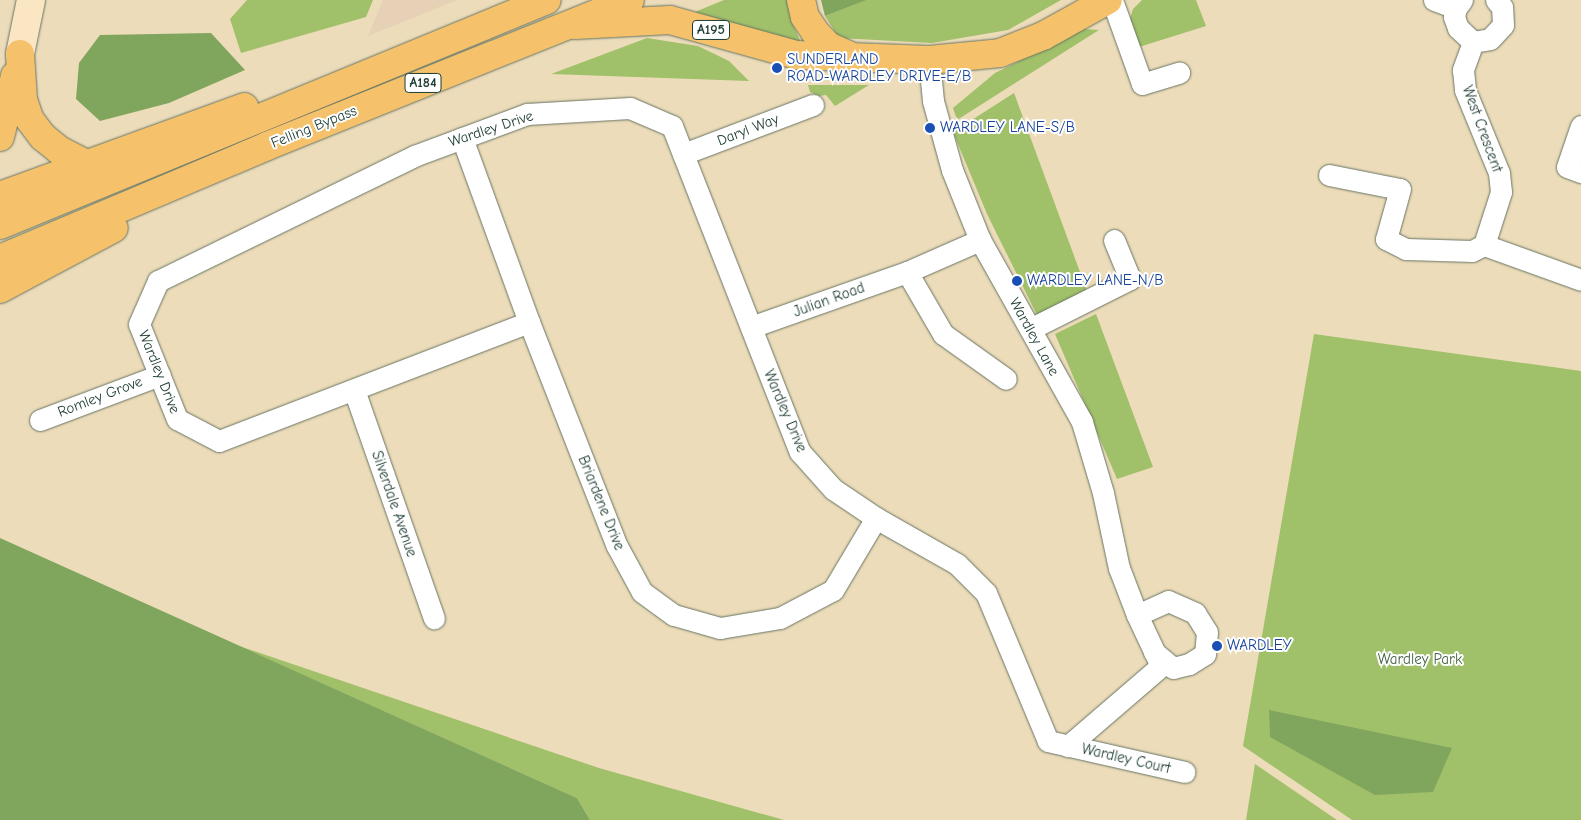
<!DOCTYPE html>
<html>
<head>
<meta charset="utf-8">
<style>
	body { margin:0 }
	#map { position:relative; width:1581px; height:820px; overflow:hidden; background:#eddcba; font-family:"Comic Neue",sans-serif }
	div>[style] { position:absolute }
	.built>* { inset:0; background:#e6d0b6 }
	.green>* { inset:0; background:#a0c069 }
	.forest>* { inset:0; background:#80a65d }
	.roads { filter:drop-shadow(0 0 1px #677563) drop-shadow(0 0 1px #677563) }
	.minor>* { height:21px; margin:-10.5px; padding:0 10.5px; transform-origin:10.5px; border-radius:10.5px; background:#fff }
	.secondary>* { height:28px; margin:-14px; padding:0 14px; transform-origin:14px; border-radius:14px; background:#fbe6c4 }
	.primary>* { height:28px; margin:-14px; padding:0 14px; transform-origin:14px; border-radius:14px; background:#f5c16b }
	.trunk>* { height:28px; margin:-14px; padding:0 14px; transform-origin:14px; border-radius:14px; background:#f5c16b }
	.dots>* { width:14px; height:14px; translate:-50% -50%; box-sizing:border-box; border:2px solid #fff; border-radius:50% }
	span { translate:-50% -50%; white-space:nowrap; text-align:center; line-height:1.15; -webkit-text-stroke:4px #fff; paint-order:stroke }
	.shield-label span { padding:1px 4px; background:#fff; border:1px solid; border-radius:4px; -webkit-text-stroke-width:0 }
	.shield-label { font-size:14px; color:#1f3d34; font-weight:700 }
	.transit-label { font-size:15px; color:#164399 }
	.left { translate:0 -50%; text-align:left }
	.street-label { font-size:15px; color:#1f3d34 }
	.park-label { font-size:15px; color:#466444 }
</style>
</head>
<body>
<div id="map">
	<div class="built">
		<div style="clip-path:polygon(383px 0,457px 0,368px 36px)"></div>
	</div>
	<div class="green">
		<div style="clip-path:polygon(247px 0,373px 0,366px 17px,241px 53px,230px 19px)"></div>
		<div style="clip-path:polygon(724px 0,789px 0,791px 20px,803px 47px,690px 14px)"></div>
		<div style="clip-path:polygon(867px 0,1061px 0,1008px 30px,932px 43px,839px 38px,825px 16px)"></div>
		<div style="clip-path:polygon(1142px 0,1196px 0,1206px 26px,1139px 47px,1129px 22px,1133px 9px)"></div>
		<div style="clip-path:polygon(1084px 29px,1099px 30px,957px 120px,953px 108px,995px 73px)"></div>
		<div style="clip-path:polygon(647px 38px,698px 46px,729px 61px,749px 81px,551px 74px)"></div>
		<div style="clip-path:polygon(808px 85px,869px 85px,835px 106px,826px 95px,819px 96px,810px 92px)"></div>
		<div style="clip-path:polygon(1014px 93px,1087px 291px,1037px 315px,987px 214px,953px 132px)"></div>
		<div style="clip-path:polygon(1096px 314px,1153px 467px,1117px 479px,1055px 334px)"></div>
		<div style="clip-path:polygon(1314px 334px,1581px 371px,1581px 820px,1352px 820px,1243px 746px)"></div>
		<div style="clip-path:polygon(239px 646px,599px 768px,784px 820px,590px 820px,577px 798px)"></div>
		<div style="clip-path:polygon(1255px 764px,1337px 820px,1246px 820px)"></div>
	</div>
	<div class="forest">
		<div style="clip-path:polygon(821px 0,867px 0,825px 16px)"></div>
		<div style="clip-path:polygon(211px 33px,245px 70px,169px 103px,100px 121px,76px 99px,79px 63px,100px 35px)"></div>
		<div style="clip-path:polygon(0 538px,577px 798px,590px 820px,0 820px)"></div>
		<div style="clip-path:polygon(1269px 710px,1452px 748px,1433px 792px,1375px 795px,1270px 737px)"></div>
	</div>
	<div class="roads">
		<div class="minor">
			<div style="left:1112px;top:0;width:89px;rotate:70.3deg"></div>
			<div style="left:1142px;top:84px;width:39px;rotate:-17deg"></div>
			<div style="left:1434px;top:0;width:23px;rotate:20deg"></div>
			<div style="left:1462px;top:0;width:10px;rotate:127deg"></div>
			<div style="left:1456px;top:8px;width:9px;rotate:103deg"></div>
			<div style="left:1454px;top:17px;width:12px;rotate:70deg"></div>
			<div style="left:1458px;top:28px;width:21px;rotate:43deg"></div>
			<div style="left:1473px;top:42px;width:17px;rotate:-10deg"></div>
			<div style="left:1490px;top:39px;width:19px;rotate:-47deg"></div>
			<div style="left:1503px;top:25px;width:18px;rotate:-93deg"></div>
			<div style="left:1502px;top:7px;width:9px;rotate:-131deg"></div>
			<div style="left:1473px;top:42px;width:30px;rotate:110deg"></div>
			<div style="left:1463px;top:70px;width:20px;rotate:84deg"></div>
			<div style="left:1465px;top:90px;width:90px;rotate:67.7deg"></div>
			<div style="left:1499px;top:173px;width:19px;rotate:84deg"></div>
			<div style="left:1501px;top:192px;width:56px;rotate:107.8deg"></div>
			<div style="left:929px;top:60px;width:41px;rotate:84.4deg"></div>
			<div style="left:933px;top:101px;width:72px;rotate:74.6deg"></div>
			<div style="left:952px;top:170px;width:75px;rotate:68.2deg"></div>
			<div style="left:980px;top:240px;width:209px;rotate:60.7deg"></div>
			<div style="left:1082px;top:422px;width:74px;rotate:73.5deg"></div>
			<div style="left:1103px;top:493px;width:77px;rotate:78deg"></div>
			<div style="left:1119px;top:568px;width:50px;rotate:69deg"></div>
			<div style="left:1137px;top:615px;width:56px;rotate:64.8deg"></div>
			<div style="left:1161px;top:666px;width:123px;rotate:139.3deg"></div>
			<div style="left:1581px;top:126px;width:43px;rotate:108.9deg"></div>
			<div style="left:1567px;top:167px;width:15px;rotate:20deg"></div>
			<div style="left:462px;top:138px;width:196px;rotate:70deg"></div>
			<div style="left:529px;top:322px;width:241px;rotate:68.6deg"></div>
			<div style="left:617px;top:546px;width:52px;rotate:61.5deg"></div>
			<div style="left:642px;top:592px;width:39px;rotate:36deg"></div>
			<div style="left:674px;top:615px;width:48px;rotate:15.8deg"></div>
			<div style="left:720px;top:628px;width:61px;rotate:-9.5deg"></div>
			<div style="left:780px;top:618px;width:60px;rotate:-27.8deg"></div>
			<div style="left:833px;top:590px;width:84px;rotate:-59.2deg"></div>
			<div style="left:683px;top:154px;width:139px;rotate:-20.7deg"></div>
			<div style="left:1329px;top:175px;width:72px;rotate:11.2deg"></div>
			<div style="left:1400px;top:189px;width:52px;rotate:105.6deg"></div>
			<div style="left:1386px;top:239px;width:22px;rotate:27deg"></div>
			<div style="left:1406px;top:249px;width:66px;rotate:1.7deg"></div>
			<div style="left:1472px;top:251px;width:13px;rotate:-27deg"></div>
			<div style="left:1484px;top:245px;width:103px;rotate:19.8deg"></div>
			<div style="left:907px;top:272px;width:72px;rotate:59.9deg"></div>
			<div style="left:943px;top:334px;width:77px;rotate:35.5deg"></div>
			<div style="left:529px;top:322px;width:332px;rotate:159deg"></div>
			<div style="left:219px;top:441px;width:47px;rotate:-152.4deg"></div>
			<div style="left:177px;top:419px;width:102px;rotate:-111.8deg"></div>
			<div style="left:139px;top:324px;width:47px;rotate:-66.2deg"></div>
			<div style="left:158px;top:281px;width:285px;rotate:-26deg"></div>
			<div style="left:414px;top:156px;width:121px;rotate:-20.4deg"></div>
			<div style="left:527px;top:114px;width:103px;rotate:-3.3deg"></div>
			<div style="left:630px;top:108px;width:46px;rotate:23.2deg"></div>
			<div style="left:672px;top:126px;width:350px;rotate:68.6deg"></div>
			<div style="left:800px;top:452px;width:50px;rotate:48.3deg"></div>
			<div style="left:833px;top:489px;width:52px;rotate:34deg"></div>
			<div style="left:876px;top:518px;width:93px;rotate:29.6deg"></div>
			<div style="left:957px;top:564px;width:41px;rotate:45deg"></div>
			<div style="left:986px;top:593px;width:160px;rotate:67.3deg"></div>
			<div style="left:1048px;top:741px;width:140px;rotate:12.8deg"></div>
			<div style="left:751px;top:327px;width:165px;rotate:-19.4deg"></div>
			<div style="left:907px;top:272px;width:80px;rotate:-23.7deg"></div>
			<div style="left:1030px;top:329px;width:112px;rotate:-26.6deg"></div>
			<div style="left:1130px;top:279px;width:42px;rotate:-112.3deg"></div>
			<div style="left:354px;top:390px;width:242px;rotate:70.7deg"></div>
			<div style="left:40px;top:420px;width:128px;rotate:-20.6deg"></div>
			<div style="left:1137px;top:615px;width:34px;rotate:-24deg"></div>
			<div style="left:1168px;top:601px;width:30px;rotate:24deg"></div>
			<div style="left:1195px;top:613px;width:22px;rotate:58deg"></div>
			<div style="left:1207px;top:632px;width:22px;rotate:95deg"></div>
			<div style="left:1205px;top:654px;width:19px;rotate:148deg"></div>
			<div style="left:1189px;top:664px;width:16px;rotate:166deg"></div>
			<div style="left:1173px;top:668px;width:25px;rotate:-140deg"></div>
		</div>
		<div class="secondary">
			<div style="left:20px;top:54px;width:55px;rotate:-78.5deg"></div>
		</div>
		<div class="primary">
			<div style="left:801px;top:0;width:17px;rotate:77deg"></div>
			<div style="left:805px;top:17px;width:18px;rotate:56deg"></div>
			<div style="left:815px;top:32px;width:19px;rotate:47deg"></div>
			<div style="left:828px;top:46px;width:24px;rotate:24deg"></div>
			<div style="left:575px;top:25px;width:95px;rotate:-3deg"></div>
			<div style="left:670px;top:20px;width:131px;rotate:15.5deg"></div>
			<div style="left:796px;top:55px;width:133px;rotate:2.2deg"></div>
			<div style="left:929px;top:60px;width:71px;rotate:-5.6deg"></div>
			<div style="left:1000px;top:53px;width:46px;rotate:-21.6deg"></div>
			<div style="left:1043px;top:36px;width:74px;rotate:-29deg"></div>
		</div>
		<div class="trunk">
			<div style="left:20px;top:54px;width:46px;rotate:86.3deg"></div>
			<div style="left:23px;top:100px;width:21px;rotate:71deg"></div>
			<div style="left:30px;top:120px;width:21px;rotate:53deg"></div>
			<div style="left:43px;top:137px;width:21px;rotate:39deg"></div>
			<div style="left:59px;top:150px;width:29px;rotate:27deg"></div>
			<div style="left:0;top:137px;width:63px;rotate:-76.2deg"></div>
			<div style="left:0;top:196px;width:260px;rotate:-20deg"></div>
			<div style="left:0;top:225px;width:591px;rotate:-22.36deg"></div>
			<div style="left:0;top:259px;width:290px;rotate:-22.9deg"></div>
			<div style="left:267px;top:146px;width:391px;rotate:-21.9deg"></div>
			<div style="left:0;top:289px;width:129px;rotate:-28.2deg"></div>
		</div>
	</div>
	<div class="dots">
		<div style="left:777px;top:68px;background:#1a4fb4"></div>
		<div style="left:930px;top:128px;background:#1a4fb4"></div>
		<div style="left:1017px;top:281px;background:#1a4fb4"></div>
		<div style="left:1217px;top:646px;background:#1a4fb4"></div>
	</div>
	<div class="shield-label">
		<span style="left:711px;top:30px">A195</span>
		<span style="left:423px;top:83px">A184</span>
	</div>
	<div class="transit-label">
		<span class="left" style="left:787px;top:68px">SUNDERLAND<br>ROAD-WARDLEY DRIVE-E/B</span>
		<span class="left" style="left:940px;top:128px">WARDLEY LANE-S/B</span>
		<span class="left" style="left:1027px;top:281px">WARDLEY LANE-N/B</span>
		<span class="left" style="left:1227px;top:646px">WARDLEY</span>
	</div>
	<div class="street-label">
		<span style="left:314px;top:127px;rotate:-22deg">Felling Bypass</span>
		<span style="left:491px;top:129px;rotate:-18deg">Wardley Drive</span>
		<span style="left:1482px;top:129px;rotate:70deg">West Crescent</span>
		<span style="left:748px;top:130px;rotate:-21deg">Daryl Way</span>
		<span style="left:829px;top:300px;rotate:-20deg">Julian Road</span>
		<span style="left:1034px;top:337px;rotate:61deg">Wardley Lane</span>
		<span style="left:159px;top:372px;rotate:68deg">Wardley Drive</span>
		<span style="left:100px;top:397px;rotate:-21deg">Romley Grove</span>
		<span style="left:785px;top:411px;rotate:67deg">Wardley Drive</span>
		<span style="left:601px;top:503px;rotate:68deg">Briardene Drive</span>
		<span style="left:394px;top:504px;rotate:71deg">Silverdale Avenue</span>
		<span style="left:1126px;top:759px;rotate:13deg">Wardley Court</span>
	</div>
	<div class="park-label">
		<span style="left:1420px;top:660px">Wardley Park</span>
	</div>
</div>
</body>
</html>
